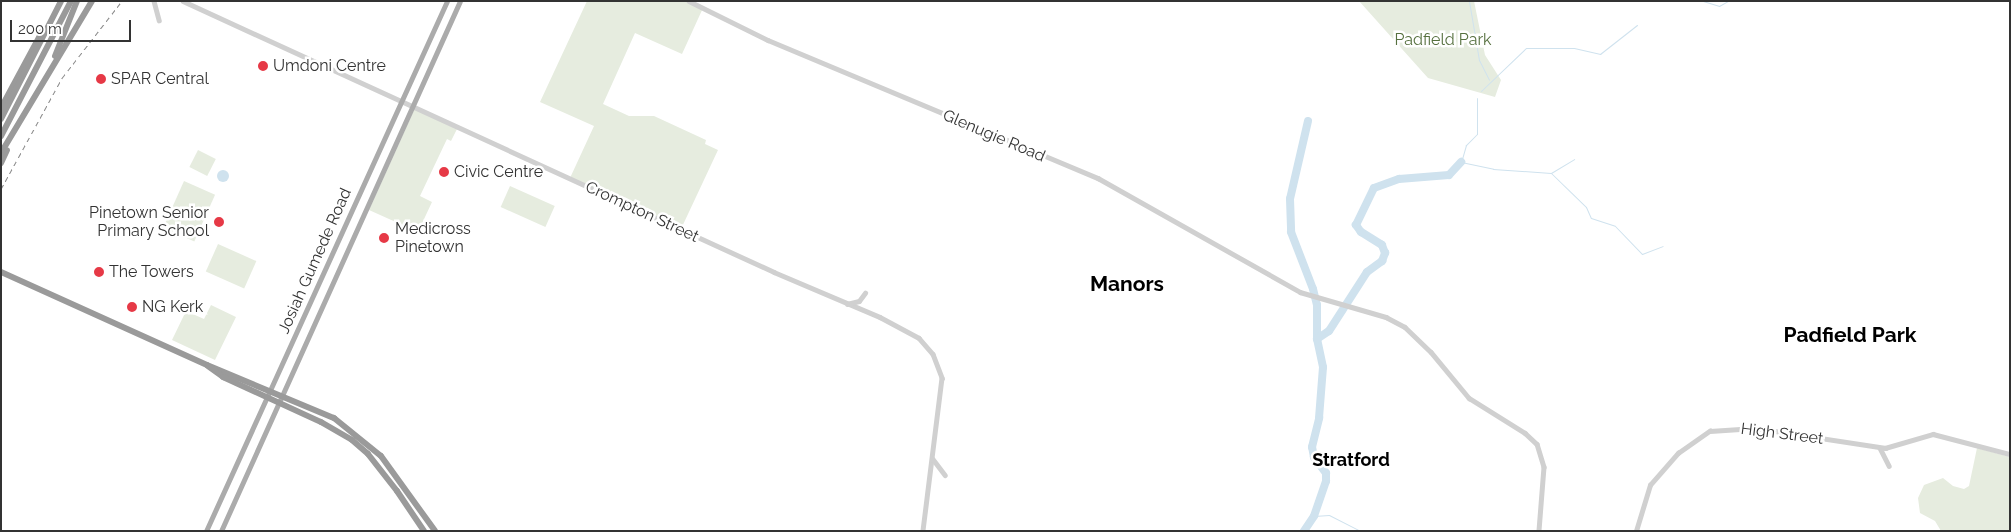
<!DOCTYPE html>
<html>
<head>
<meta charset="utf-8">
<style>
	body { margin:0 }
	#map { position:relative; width:2011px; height:532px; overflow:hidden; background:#fff; font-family:Raleway,sans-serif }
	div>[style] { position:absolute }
	.green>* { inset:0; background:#e6ecdf; transform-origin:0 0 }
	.water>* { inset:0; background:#cfe2ee }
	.round { border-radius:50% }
	.stream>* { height:1px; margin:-0.5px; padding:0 0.5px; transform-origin:0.5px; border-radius:0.5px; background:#cfe2ee }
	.river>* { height:8px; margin:-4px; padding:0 4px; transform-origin:4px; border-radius:4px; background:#cfe2ee }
	.minor>* { height:4.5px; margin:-2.25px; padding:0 2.25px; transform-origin:2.25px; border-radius:2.25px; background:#d0d0d0 }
	.major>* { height:5px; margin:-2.5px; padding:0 2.5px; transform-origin:2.5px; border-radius:2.5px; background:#ababab }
	.highway>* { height:6px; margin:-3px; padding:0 3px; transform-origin:3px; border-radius:3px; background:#9a9a9a }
	.rail>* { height:1px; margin-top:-0.5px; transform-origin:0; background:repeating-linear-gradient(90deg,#888 0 5px,transparent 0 9px) }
	.dots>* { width:14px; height:14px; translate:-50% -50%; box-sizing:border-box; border:2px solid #fff; border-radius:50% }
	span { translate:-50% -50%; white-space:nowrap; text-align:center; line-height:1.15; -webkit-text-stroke:5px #fff; paint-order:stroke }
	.park-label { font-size:16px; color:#56703f }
	.poi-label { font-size:16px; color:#333 }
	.left { translate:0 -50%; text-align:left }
	.right { translate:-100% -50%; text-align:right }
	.street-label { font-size:16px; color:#333 }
	.neighbourhood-label { font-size:18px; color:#000; font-weight:700 }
	.district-label { font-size:21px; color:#000; font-weight:700 }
	.frame { position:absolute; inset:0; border:2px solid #333; pointer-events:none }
	.scale { position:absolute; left:10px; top:20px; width:121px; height:22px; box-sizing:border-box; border:2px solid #333; border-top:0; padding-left:6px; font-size:15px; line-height:18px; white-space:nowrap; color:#333; -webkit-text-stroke:4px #fff; paint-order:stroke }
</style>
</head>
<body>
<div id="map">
	<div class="green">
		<div style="clip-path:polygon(587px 1px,689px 1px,703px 8px,682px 54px,635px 33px,603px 104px,629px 116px,654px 116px,706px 140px,705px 144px,718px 150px,681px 229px,570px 178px,594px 126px,540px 102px)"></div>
		<div style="clip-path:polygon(1359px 1px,1474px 1px,1485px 55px,1501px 80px,1495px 97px,1428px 78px)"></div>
		<div style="clip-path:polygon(415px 108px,458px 127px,451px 141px,447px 139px,420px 196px,432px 202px,418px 232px,369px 210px)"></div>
		<div style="left:198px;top:150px;width:20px;height:19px;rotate:27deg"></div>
		<div style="left:184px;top:181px;width:34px;height:51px;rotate:24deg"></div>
		<div style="left:510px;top:186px;width:49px;height:23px;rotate:24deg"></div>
		<div style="left:218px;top:244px;width:42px;height:30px;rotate:24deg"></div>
		<div style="clip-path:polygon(211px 305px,236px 317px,215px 360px,172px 340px,186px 311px,204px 319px)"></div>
		<div style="clip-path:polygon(1977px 448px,2010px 457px,2010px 531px,1941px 531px,1935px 521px,1920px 513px,1918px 498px,1924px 485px,1943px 478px,1953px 486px,1964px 489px,1969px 486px)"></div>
	</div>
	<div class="water">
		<div class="round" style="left:217px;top:170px;width:12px;height:12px"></div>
	</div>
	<div class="stream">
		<div style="left:1469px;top:1px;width:60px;rotate:80.4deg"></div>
		<div style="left:1479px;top:60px;width:22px;rotate:63deg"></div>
		<div style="left:1703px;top:1px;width:17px;rotate:17deg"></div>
		<div style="left:1719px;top:6px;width:10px;rotate:-29deg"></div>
		<div style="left:1481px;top:91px;width:62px;rotate:-43.7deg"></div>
		<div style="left:1526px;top:48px;width:48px"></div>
		<div style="left:1574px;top:48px;width:27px;rotate:13deg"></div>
		<div style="left:1600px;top:54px;width:47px;rotate:-38.1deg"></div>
		<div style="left:1477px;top:98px;width:36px;rotate:90deg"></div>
		<div style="left:1477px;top:134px;width:16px;rotate:135deg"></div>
		<div style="left:1466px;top:145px;width:18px;rotate:106deg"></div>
		<div style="left:1461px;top:162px;width:33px;rotate:12deg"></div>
		<div style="left:1493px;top:169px;width:58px;rotate:3.9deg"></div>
		<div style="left:1551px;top:173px;width:49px;rotate:44.2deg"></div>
		<div style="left:1586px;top:207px;width:12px;rotate:66deg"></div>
		<div style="left:1591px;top:218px;width:25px;rotate:18deg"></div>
		<div style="left:1615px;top:226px;width:39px;rotate:46deg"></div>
		<div style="left:1642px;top:254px;width:22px;rotate:-21deg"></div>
		<div style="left:1551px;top:173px;width:27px;rotate:-31deg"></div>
		<div style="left:1314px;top:516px;width:15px;rotate:-4deg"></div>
		<div style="left:1329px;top:515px;width:35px;rotate:27deg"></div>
	</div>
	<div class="river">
		<div style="left:1308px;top:121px;width:80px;rotate:103deg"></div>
		<div style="left:1290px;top:199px;width:33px;rotate:88deg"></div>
		<div style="left:1291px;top:232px;width:61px;rotate:68.9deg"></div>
		<div style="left:1313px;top:289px;width:16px;rotate:76deg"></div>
		<div style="left:1317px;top:305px;width:34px;rotate:90deg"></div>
		<div style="left:1304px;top:531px;width:18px;rotate:-56deg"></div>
		<div style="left:1314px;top:516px;width:37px;rotate:-71deg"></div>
		<div style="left:1326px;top:481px;width:8px;rotate:-90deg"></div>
		<div style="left:1326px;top:473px;width:20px;rotate:-127deg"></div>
		<div style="left:1314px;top:457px;width:10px;rotate:-101deg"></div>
		<div style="left:1312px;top:447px;width:30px;rotate:-76deg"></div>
		<div style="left:1319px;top:418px;width:51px;rotate:-85.5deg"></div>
		<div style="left:1323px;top:367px;width:29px;rotate:-102deg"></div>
		<div style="left:1317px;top:339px;width:14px;rotate:-34deg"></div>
		<div style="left:1329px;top:331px;width:70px;rotate:-57.2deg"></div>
		<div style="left:1367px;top:272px;width:19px;rotate:-36deg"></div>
		<div style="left:1382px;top:261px;width:9px;rotate:-69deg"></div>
		<div style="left:1385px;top:253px;width:9px;rotate:-111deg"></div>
		<div style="left:1382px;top:245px;width:25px;rotate:-148deg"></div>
		<div style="left:1361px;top:232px;width:9px;rotate:-126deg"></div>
		<div style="left:1356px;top:225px;width:41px;rotate:-64.1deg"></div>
		<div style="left:1374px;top:188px;width:27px;rotate:-20deg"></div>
		<div style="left:1399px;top:179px;width:50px;rotate:-4.6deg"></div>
		<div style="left:1449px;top:175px;width:18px;rotate:-47deg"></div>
	</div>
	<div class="minor">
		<div style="left:154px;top:1px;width:20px;rotate:75deg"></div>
		<div style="left:183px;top:1px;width:650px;rotate:24.63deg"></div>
		<div style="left:774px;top:272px;width:115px;rotate:23deg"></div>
		<div style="left:880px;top:317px;width:44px;rotate:28.3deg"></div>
		<div style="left:919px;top:338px;width:21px;rotate:49deg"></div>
		<div style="left:933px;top:354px;width:26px;rotate:69deg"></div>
		<div style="left:942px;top:378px;width:154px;rotate:97.1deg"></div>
		<div style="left:689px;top:1px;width:88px;rotate:26.3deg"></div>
		<div style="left:768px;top:40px;width:358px;rotate:22.7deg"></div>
		<div style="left:1098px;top:178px;width:232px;rotate:29.4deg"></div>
		<div style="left:1300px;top:292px;width:90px;rotate:16.2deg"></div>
		<div style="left:1386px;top:317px;width:21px;rotate:28deg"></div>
		<div style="left:1405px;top:327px;width:36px;rotate:44deg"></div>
		<div style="left:1431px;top:352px;width:60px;rotate:50.4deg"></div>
		<div style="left:1469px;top:398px;width:66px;rotate:32deg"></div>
		<div style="left:1525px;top:433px;width:16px;rotate:43deg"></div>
		<div style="left:1537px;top:444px;width:24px;rotate:73deg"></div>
		<div style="left:1544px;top:467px;width:64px;rotate:94.5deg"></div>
		<div style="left:847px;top:304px;width:12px;rotate:-14deg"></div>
		<div style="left:859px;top:301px;width:10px;rotate:-53deg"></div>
		<div style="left:1880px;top:448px;width:20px;rotate:63deg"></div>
		<div style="left:933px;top:459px;width:20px;rotate:53deg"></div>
		<div style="left:1636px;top:531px;width:48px;rotate:-73.1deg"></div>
		<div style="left:1650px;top:485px;width:43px;rotate:-48.8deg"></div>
		<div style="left:1678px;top:453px;width:39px;rotate:-35deg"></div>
		<div style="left:1710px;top:431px;width:45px;rotate:-3.8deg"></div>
		<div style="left:1755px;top:428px;width:132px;rotate:8.7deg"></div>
		<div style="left:1885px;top:448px;width:50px;rotate:-16.3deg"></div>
		<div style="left:1933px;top:434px;width:80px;rotate:14.6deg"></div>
	</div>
	<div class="major">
		<div style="left:206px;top:531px;width:582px;rotate:-65.55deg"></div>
		<div style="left:221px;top:531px;width:581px;rotate:-65.73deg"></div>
	</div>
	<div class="highway">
		<div style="left:55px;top:56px;width:59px;rotate:-68.2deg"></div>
		<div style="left:1px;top:108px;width:89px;rotate:-61.7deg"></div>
		<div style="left:1px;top:119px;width:132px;rotate:-63deg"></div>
		<div style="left:1px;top:136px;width:152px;rotate:-62.6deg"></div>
		<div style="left:1px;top:153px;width:177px;rotate:-59.1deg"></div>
		<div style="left:1px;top:163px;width:14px;rotate:-65deg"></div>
		<div style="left:1px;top:272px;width:226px;rotate:24.3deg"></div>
		<div style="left:207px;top:365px;width:138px;rotate:22.7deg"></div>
		<div style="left:334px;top:418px;width:60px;rotate:39deg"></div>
		<div style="left:381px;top:456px;width:92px;rotate:54.2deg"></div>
		<div style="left:208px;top:366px;width:19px;rotate:36deg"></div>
		<div style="left:223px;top:377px;width:108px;rotate:24.7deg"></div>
		<div style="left:321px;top:422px;width:36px;rotate:30deg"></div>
		<div style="left:352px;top:440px;width:21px;rotate:41deg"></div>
		<div style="left:368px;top:454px;width:47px;rotate:51.9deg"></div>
		<div style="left:397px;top:491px;width:48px;rotate:56deg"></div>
	</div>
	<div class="rail">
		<div style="left:1px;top:189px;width:127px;rotate:-61.2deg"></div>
		<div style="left:62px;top:78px;width:98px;rotate:-52.1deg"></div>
	</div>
	<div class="dots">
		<div style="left:263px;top:66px;background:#e63946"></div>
		<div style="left:101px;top:79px;background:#e63946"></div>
		<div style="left:444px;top:172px;background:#e63946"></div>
		<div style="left:219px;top:222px;background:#e63946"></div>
		<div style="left:384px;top:238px;background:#e63946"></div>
		<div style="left:99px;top:272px;background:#e63946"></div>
		<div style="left:132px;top:307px;background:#e63946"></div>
	</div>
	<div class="park-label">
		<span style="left:1443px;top:40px">Padfield Park</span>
	</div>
	<div class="poi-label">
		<span class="left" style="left:273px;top:66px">Umdoni Centre</span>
		<span class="left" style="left:111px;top:79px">SPAR Central</span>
		<span class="left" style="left:454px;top:172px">Civic Centre</span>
		<span class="right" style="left:209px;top:222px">Pinetown Senior<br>Primary School</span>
		<span class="left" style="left:395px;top:238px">Medicross<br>Pinetown</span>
		<span class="left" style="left:109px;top:272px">The Towers</span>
		<span class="left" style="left:142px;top:307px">NG Kerk</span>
	</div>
	<div class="street-label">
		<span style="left:994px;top:136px;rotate:23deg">Glenugie Road</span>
		<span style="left:642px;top:212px;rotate:25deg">Crompton Street</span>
		<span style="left:315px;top:261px;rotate:-66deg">Josiah Gumede Road</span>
		<span style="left:1782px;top:434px;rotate:7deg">High Street</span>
	</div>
	<div class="neighbourhood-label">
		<span style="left:1351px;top:460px">Stratford</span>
	</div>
	<div class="district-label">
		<span style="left:1127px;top:284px">Manors</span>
		<span style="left:1850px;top:335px">Padfield Park</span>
	</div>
	<div class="frame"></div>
	<div class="scale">200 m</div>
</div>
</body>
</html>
